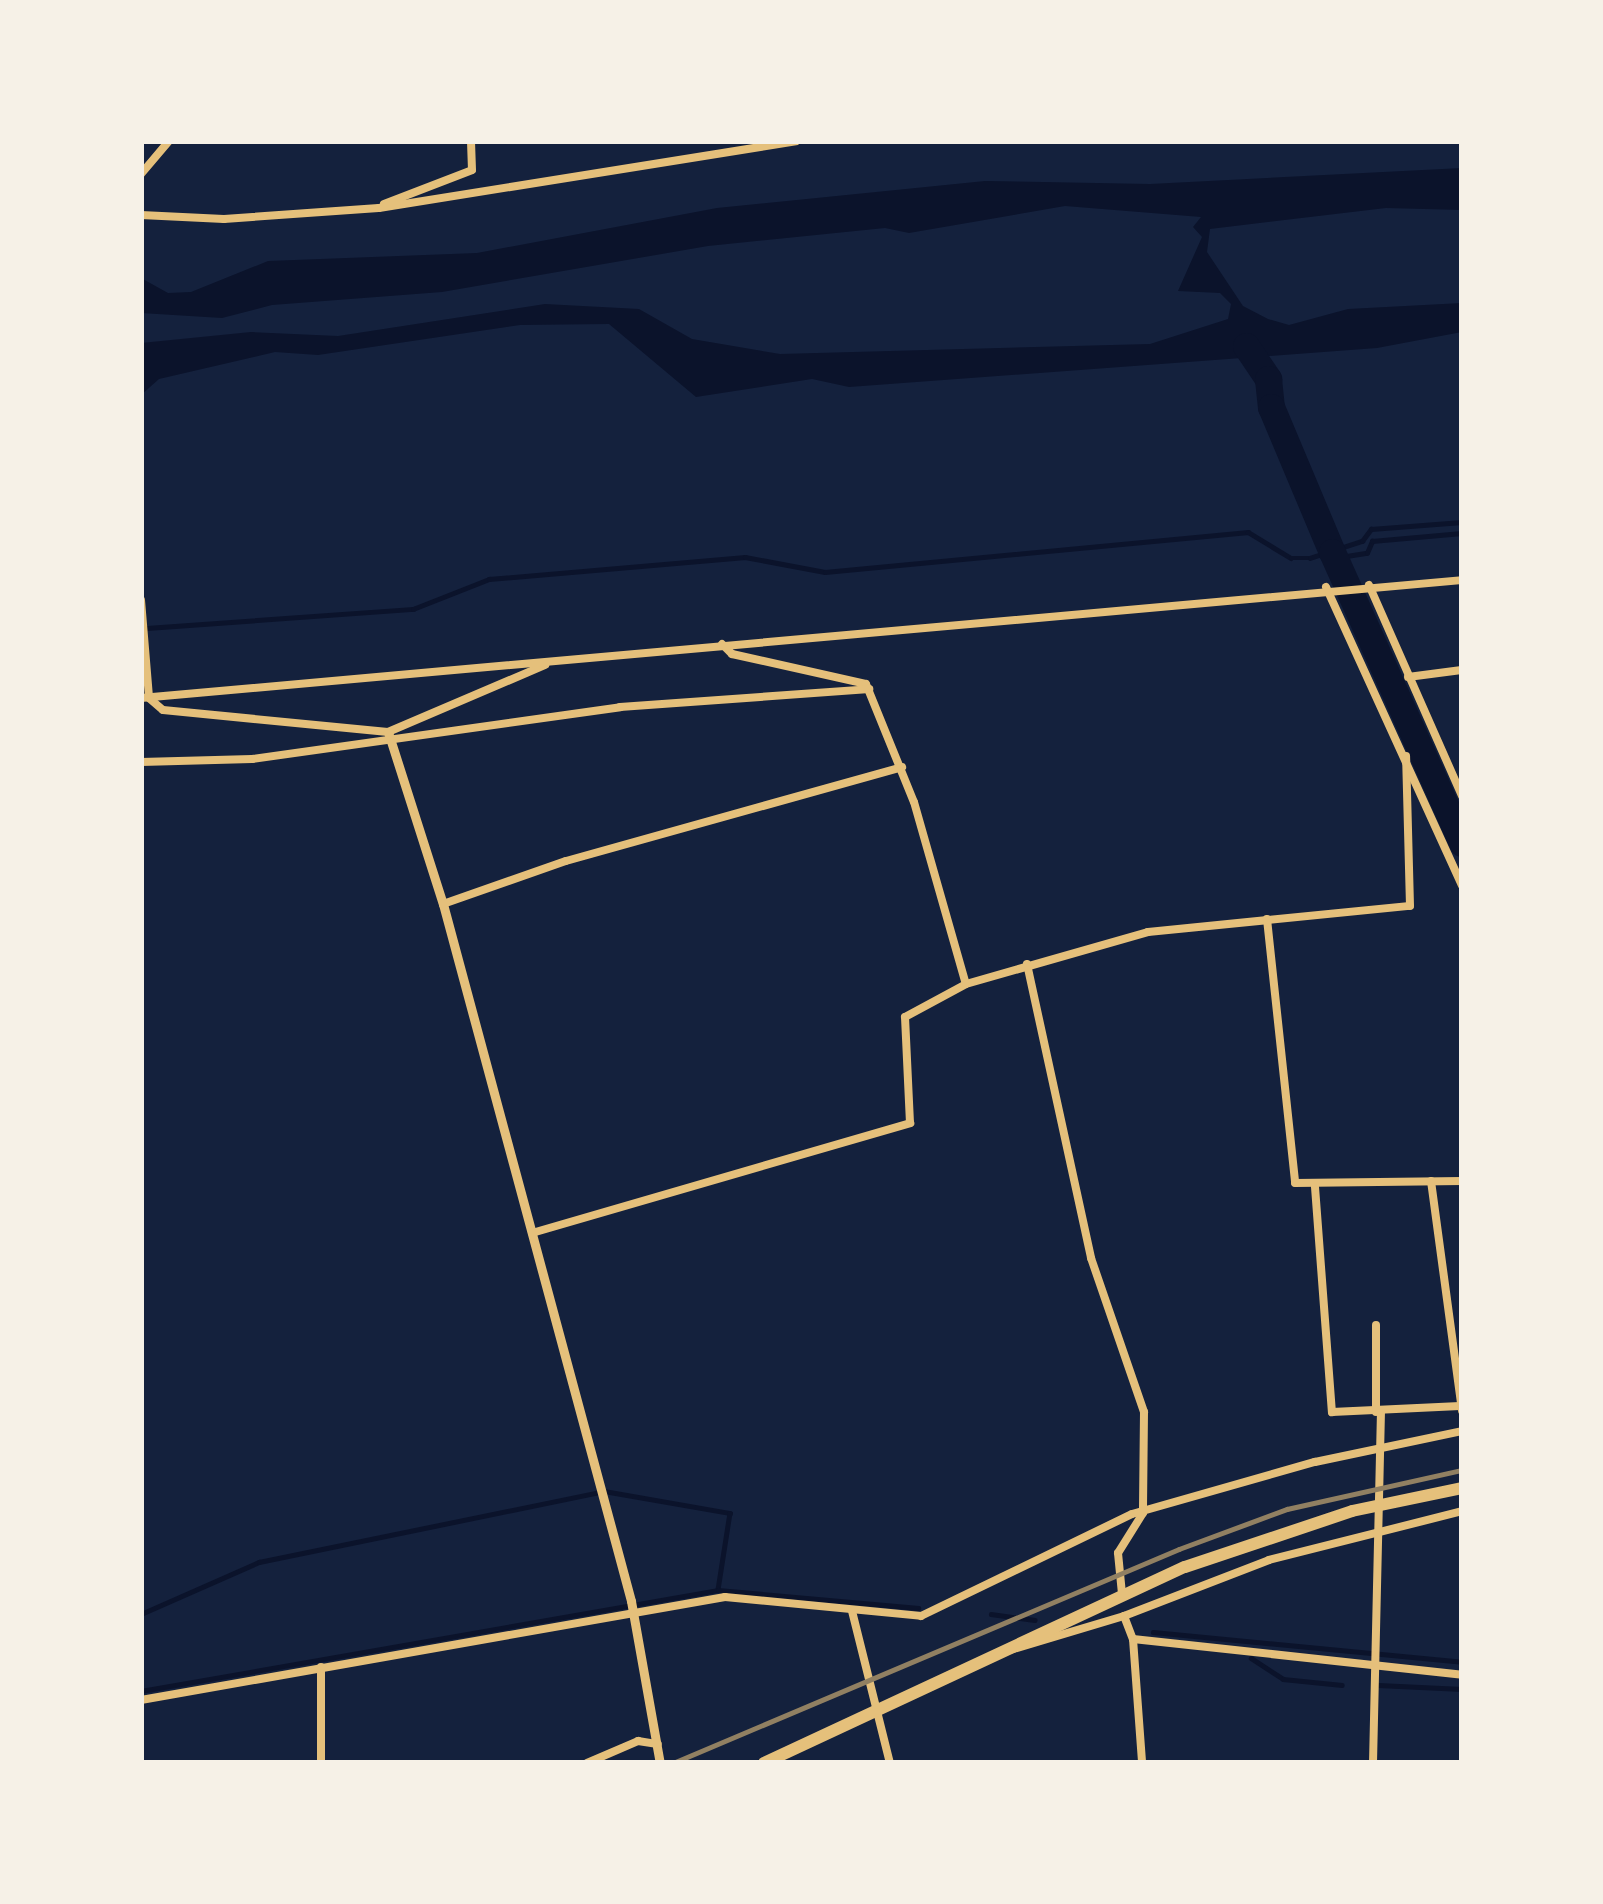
<!DOCTYPE html>
<html>
<head>
<meta charset="utf-8">
<style>
	body { margin:0 }
	#map { position:relative; width:1603px; height:1904px; overflow:hidden; background:#14213d; font-family:Signika,sans-serif }
	div>[style] { position:absolute }
	.water>* { inset:0; background:#0b132b }
	.stream>* { height:4.5px; margin:-2.25px; padding:0 2.25px; transform-origin:2.25px; border-radius:2.25px; background:#0b132b }
	.river>* { height:27px; margin:-13.5px; padding:0 13.5px; transform-origin:13.5px; border-radius:13.5px; background:#0b132b }
	.minor>* { height:8px; margin:-4px; padding:0 4px; transform-origin:4px; border-radius:4px; background:#e5c07b }
	.tertiary>* { height:9px; margin:-4.5px; padding:0 4.5px; transform-origin:4.5px; border-radius:4.5px; background:#e5c07b }
	.trunk>* { height:12px; margin:-6px; padding:0 6px; transform-origin:6px; border-radius:6px; background:#e5c07b }
	.rail>* { height:4.5px; margin:-2.25px; padding:0 2.25px; transform-origin:2.25px; border-radius:2.25px; background:#918062 }
	span { translate:-50% -50%; white-space:nowrap; text-align:center; line-height:1.15; -webkit-text-stroke:10px #f6f1e7; paint-order:stroke }
	.frame { position:absolute; inset:0; border:144px solid #f6f1e7; pointer-events:none }
</style>
</head>
<body>
<div id="map">
	<div class="water">
		<div style="clip-path:polygon(1462px 168px,1462px 210px,1386px 208px,1210px 229px,1207px 252px,1243px 306px,1268px 319px,1289px 325px,1348px 309px,1462px 303px,1462px 332px,1377px 348px,849px 387px,812px 379px,696px 397px,609px 324px,520px 325px,318px 355px,275px 352px,159px 379px,141px 395px,141px 343px,251px 332px,338px 336px,545px 304px,639px 309px,692px 339px,780px 354px,1150px 344px,1228px 319px,1231px 304px,1220px 293px,1178px 291px,1202px 237px,1193px 227px,1201px 217px,1065px 206px,909px 233px,885px 228px,708px 246px,442px 292px,272px 305px,222px 318px,141px 313px,141px 278px,168px 293px,191px 292px,268px 261px,477px 253px,717px 208px,985px 181px,1150px 184px)"></div>
	</div>
	<div class="stream">
		<div style="left:1334px;top:558px;width:33px;rotate:-9deg"></div>
		<div style="left:1367px;top:553px;width:13px;rotate:-67deg"></div>
		<div style="left:1372px;top:541px;width:90px;rotate:-5.1deg"></div>
		<div style="left:147px;top:628px;width:267px;rotate:-4.1deg"></div>
		<div style="left:413px;top:609px;width:82px;rotate:-21.5deg"></div>
		<div style="left:489px;top:579px;width:257px;rotate:-4.9deg"></div>
		<div style="left:745px;top:557px;width:81px;rotate:10.6deg"></div>
		<div style="left:825px;top:572px;width:425px;rotate:-5.4deg"></div>
		<div style="left:1248px;top:532px;width:50px;rotate:31.2deg"></div>
		<div style="left:1291px;top:558px;width:19px"></div>
		<div style="left:1310px;top:558px;width:55px;rotate:-18.1deg"></div>
		<div style="left:1362px;top:541px;width:15px;rotate:-53deg"></div>
		<div style="left:1371px;top:529px;width:91px;rotate:-4.4deg"></div>
		<div style="left:141px;top:1614px;width:129px;rotate:-23.8deg"></div>
		<div style="left:259px;top:1562px;width:352px;rotate:-11.6deg"></div>
		<div style="left:604px;top:1491px;width:128px;rotate:9.9deg"></div>
		<div style="left:730px;top:1513px;width:78px;rotate:98.9deg"></div>
		<div style="left:991px;top:1614px;width:44px;rotate:7.8deg"></div>
		<div style="left:1153px;top:1632px;width:310px;rotate:5.5deg"></div>
		<div style="left:1251px;top:1658px;width:38px;rotate:33deg"></div>
		<div style="left:1283px;top:1679px;width:59px;rotate:5.8deg"></div>
		<div style="left:1378px;top:1685px;width:84px;rotate:2.7deg"></div>
		<div style="left:141px;top:1691px;width:586px;rotate:-9.93deg"></div>
		<div style="left:718px;top:1590px;width:201px;rotate:5.1deg"></div>
	</div>
	<div class="river">
		<div style="left:1246px;top:346px;width:40px;rotate:56deg"></div>
		<div style="left:1268px;top:379px;width:28px;rotate:84deg"></div>
		<div style="left:1271px;top:407px;width:157px;rotate:67.2deg"></div>
		<div style="left:1332px;top:552px;width:319px;rotate:65.9deg"></div>
	</div>
	<div class="minor">
		<div style="left:141px;top:174px;width:43px;rotate:-49.7deg"></div>
		<div style="left:384px;top:204px;width:94px;rotate:-21.1deg"></div>
		<div style="left:472px;top:170px;width:29px;rotate:-92deg"></div>
		<div style="left:141px;top:215px;width:83px;rotate:2.8deg"></div>
		<div style="left:224px;top:219px;width:155px;rotate:-4.1deg"></div>
		<div style="left:379px;top:208px;width:422px;rotate:-9.1deg"></div>
		<div style="left:1369px;top:585px;width:231px;rotate:66.2deg"></div>
		<div style="left:1326px;top:587px;width:328px;rotate:65.5deg"></div>
		<div style="left:141px;top:600px;width:98px;rotate:85.3deg"></div>
		<div style="left:149px;top:698px;width:18px;rotate:41deg"></div>
		<div style="left:163px;top:710px;width:226px;rotate:5.6deg"></div>
		<div style="left:388px;top:732px;width:171px;rotate:-23.1deg"></div>
		<div style="left:722px;top:644px;width:14px;rotate:45deg"></div>
		<div style="left:732px;top:654px;width:137px;rotate:12.6deg"></div>
		<div style="left:866px;top:684px;width:127px;rotate:67.9deg"></div>
		<div style="left:914px;top:802px;width:189px;rotate:74.1deg"></div>
		<div style="left:966px;top:984px;width:189px;rotate:-15.9deg"></div>
		<div style="left:1148px;top:932px;width:263px;rotate:-5.7deg"></div>
		<div style="left:1410px;top:906px;width:150px;rotate:-91.5deg"></div>
		<div style="left:1408px;top:677px;width:54px;rotate:-7.4deg"></div>
		<div style="left:141px;top:698px;width:1326px;rotate:-5.1deg"></div>
		<div style="left:141px;top:762px;width:111px;rotate:-1.5deg"></div>
		<div style="left:252px;top:759px;width:372px;rotate:-8deg"></div>
		<div style="left:620px;top:707px;width:250px;rotate:-4.1deg"></div>
		<div style="left:443px;top:904px;width:130px;rotate:-19.3deg"></div>
		<div style="left:566px;top:861px;width:349px;rotate:-15.6deg"></div>
		<div style="left:1267px;top:919px;width:265px;rotate:83.9deg"></div>
		<div style="left:1295px;top:1183px;width:167px;rotate:-0.7deg"></div>
		<div style="left:1027px;top:964px;width:301px;rotate:77.7deg"></div>
		<div style="left:1091px;top:1258px;width:163px;rotate:71deg"></div>
		<div style="left:1144px;top:1412px;width:101px;rotate:90.6deg"></div>
		<div style="left:1143px;top:1513px;width:47px;rotate:122deg"></div>
		<div style="left:1118px;top:1553px;width:41px;rotate:84.4deg"></div>
		<div style="left:1431px;top:1181px;width:232px;rotate:82.3deg"></div>
		<div style="left:1315px;top:1187px;width:226px;rotate:85.7deg"></div>
		<div style="left:1332px;top:1412px;width:128px;rotate:-2.7deg"></div>
		<div style="left:532px;top:1233px;width:394px;rotate:-16.2deg"></div>
		<div style="left:910px;top:1123px;width:106px;rotate:-92.7deg"></div>
		<div style="left:905px;top:1017px;width:69px;rotate:-28.4deg"></div>
		<div style="left:1376px;top:1412px;width:87px;rotate:-90deg"></div>
		<div style="left:852px;top:1611px;width:157px;rotate:76deg"></div>
		<div style="left:1124px;top:1616px;width:155px;rotate:-21.1deg"></div>
		<div style="left:1269px;top:1560px;width:199px;rotate:-14.2deg"></div>
		<div style="left:1133px;top:1639px;width:331px;rotate:6.2deg"></div>
		<div style="left:1010px;top:1650px;width:119px;rotate:-16.6deg"></div>
		<div style="left:1124px;top:1616px;width:25px;rotate:69deg"></div>
		<div style="left:1133px;top:1639px;width:124px;rotate:85.8deg"></div>
		<div style="left:321px;top:1667px;width:96px;rotate:90deg"></div>
		<div style="left:141px;top:1700px;width:593px;rotate:-10deg"></div>
		<div style="left:725px;top:1597px;width:197px;rotate:5.5deg"></div>
		<div style="left:921px;top:1616px;width:234px;rotate:-25.8deg"></div>
		<div style="left:1132px;top:1514px;width:190px;rotate:-15.9deg"></div>
		<div style="left:1315px;top:1462px;width:150px;rotate:-11.9deg"></div>
		<div style="left:587px;top:1763px;width:56px;rotate:-23.3deg"></div>
		<div style="left:638px;top:1741px;width:20px;rotate:9deg"></div>
		<div style="left:1373px;top:1763px;width:352px;rotate:-88.7deg"></div>
	</div>
	<div class="tertiary">
		<div style="left:388px;top:732px;width:181px;rotate:72.3deg"></div>
		<div style="left:443px;top:904px;width:722px;rotate:74.9deg"></div>
		<div style="left:631px;top:1601px;width:165px;rotate:79.9deg"></div>
	</div>
	<div class="trunk">
		<div style="left:764px;top:1763px;width:464px;rotate:-25deg"></div>
		<div style="left:1185px;top:1567px;width:176px;rotate:-18.5deg"></div>
		<div style="left:1352px;top:1511px;width:112px;rotate:-11.8deg"></div>
	</div>
	<div class="rail">
		<div style="left:673px;top:1763px;width:549px;rotate:-22.92deg"></div>
		<div style="left:1179px;top:1549px;width:115px;rotate:-20.3deg"></div>
		<div style="left:1287px;top:1509px;width:179px;rotate:-12.6deg"></div>
	</div>
	<div class="frame"></div>
</div>
</body>
</html>
